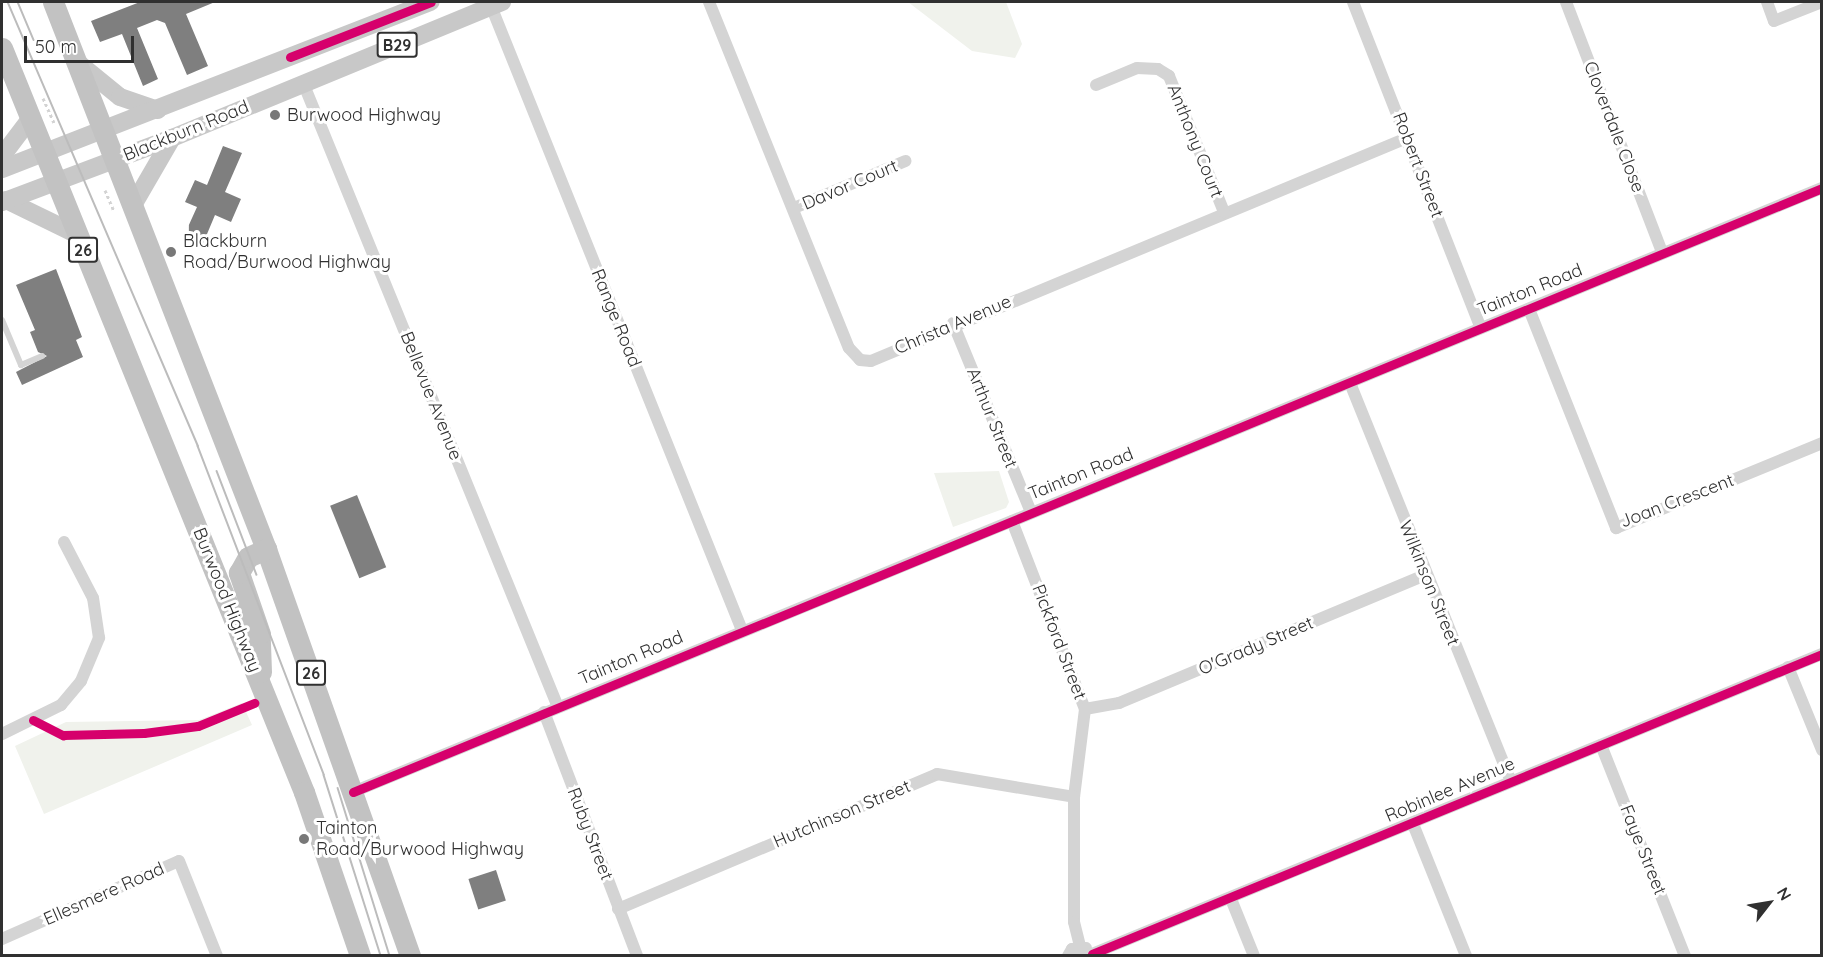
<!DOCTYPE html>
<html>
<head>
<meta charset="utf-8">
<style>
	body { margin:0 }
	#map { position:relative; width:1823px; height:957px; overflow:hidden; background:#fff; font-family:Quicksand,sans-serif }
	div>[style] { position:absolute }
	.green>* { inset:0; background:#f0f2ec }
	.building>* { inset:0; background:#7f7f7f; transform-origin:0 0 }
	.path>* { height:3px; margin-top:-1.5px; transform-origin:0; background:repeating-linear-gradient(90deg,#d3d3d3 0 3px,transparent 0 6px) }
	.lane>* { height:6px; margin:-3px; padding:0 3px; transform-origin:3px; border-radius:3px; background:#d4d4d4 }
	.street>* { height:12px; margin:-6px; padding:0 6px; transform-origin:6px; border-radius:6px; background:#d4d4d4 }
	.primary>* { height:18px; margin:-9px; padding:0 9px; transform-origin:9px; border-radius:9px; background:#c8c8c8 }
	.highway>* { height:21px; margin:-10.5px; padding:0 10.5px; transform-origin:10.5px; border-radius:10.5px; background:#c2c2c2 }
	.tram>* { height:1.5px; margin:-0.75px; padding:0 0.75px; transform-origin:0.75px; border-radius:0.75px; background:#bcbcbc }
	.cycleway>* { height:9px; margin:-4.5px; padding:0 4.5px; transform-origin:4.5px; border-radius:4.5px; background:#d6006c }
	.dots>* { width:16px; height:16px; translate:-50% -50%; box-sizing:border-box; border:3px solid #fff; border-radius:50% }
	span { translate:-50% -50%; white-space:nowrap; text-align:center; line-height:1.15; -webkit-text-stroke:6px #fff; paint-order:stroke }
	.shield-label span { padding:2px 4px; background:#fff; border:2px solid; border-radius:4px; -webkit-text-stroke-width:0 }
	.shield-label { font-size:16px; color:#303030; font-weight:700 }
	.poi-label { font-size:18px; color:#303030 }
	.left { translate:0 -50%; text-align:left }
	.street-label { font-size:18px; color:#303030 }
	.frame { position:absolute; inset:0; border:3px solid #303030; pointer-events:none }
	.north { position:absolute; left:1739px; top:873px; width:60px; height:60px; -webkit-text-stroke:4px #fff; paint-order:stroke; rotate:59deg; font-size:16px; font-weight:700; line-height:24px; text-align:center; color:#303030 }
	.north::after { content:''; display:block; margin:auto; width:21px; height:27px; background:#303030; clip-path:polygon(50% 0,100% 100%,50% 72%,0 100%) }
	.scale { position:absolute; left:24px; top:36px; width:110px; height:27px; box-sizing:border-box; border:3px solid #303030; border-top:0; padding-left:8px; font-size:18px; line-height:21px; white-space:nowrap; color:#303030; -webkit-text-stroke:4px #fff; paint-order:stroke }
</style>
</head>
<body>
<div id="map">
	<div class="green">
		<div style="clip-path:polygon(908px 2px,1006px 2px,1022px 44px,1015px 58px,972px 51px)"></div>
		<div style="clip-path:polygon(999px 471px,1009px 502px,1006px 508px,953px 527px,934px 473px)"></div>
		<div style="clip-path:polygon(242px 703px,252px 725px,44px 814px,15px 746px,66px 722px,199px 720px)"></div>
	</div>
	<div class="building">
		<div style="clip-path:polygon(140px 2px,215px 2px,186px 14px,208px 66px,187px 75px,165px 23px,157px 20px,137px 28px,158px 79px,143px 86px,122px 34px,100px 42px,91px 21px)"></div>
		<div style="clip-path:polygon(223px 146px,242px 153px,225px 192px,241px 199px,231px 222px,215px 215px,202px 246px,183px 238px,197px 207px,185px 202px,195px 180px,207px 185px)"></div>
		<div style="clip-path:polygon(56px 269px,82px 337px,76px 340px,83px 357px,22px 385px,16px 372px,47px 356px,38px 352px,30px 332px,35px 330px,16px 285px)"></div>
		<div style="left:357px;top:495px;width:78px;height:29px;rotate:68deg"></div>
		<div style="left:496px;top:870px;width:32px;height:29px;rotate:72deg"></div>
	</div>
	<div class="path">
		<div style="left:43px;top:98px;width:27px;rotate:66deg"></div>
		<div style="left:105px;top:190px;width:23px;rotate:67deg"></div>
	</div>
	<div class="lane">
		<div style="left:2px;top:320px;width:49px;rotate:67.1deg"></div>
		<div style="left:21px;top:365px;width:23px;rotate:-23deg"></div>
	</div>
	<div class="street">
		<div style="left:709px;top:2px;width:373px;rotate:68deg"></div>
		<div style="left:849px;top:348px;width:16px;rotate:47deg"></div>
		<div style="left:860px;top:360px;width:11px;rotate:5deg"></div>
		<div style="left:871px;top:361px;width:581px;rotate:-22.59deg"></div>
		<div style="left:1353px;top:2px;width:350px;rotate:68.6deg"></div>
		<div style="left:1566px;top:2px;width:268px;rotate:69deg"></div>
		<div style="left:1767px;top:2px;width:20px;rotate:70deg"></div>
		<div style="left:1774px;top:21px;width:52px;rotate:-21.6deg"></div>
		<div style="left:491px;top:6px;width:673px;rotate:68.09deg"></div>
		<div style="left:304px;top:85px;width:672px;rotate:67.79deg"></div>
		<div style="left:1096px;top:85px;width:44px;rotate:-22.5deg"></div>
		<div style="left:1137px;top:68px;width:21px;rotate:3deg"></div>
		<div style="left:1158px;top:69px;width:13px;rotate:32deg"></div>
		<div style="left:1169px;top:76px;width:147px;rotate:68deg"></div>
		<div style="left:794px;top:208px;width:121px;rotate:-22.9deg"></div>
		<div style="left:1529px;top:309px;width:236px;rotate:68.3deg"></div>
		<div style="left:1616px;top:528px;width:223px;rotate:-22.4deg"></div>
		<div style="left:953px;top:323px;width:204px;rotate:67.6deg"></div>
		<div style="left:1350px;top:383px;width:429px;rotate:68deg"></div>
		<div style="left:1012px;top:521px;width:202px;rotate:68.8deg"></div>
		<div style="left:1085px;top:709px;width:89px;rotate:97.1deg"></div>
		<div style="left:1074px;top:797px;width:125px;rotate:90deg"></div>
		<div style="left:1074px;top:922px;width:25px;rotate:76deg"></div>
		<div style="left:1788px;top:667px;width:90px;rotate:67.7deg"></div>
		<div style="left:1085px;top:709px;width:35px;rotate:-10deg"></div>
		<div style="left:1119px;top:703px;width:332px;rotate:-22.7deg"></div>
		<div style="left:544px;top:712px;width:261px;rotate:69.1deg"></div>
		<div style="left:2px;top:734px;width:66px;rotate:-26.2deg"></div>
		<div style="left:61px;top:705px;width:31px;rotate:-50deg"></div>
		<div style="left:81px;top:681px;width:47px;rotate:-67.3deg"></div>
		<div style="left:99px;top:638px;width:40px;rotate:-98.5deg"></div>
		<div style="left:93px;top:598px;width:63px;rotate:-117.4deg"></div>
		<div style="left:1601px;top:745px;width:227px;rotate:68.3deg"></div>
		<div style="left:353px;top:792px;width:1588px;rotate:-22.35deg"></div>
		<div style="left:1413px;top:824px;width:142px;rotate:68.1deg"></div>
		<div style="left:1231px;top:899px;width:61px;rotate:68deg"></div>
		<div style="left:618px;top:909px;width:346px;rotate:-22.9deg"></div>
		<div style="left:937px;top:774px;width:139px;rotate:9.5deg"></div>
		<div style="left:2px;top:939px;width:193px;rotate:-23.8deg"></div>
		<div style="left:179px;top:861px;width:102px;rotate:68.2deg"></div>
		<div style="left:1092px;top:954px;width:789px;rotate:-22.34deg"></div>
		<div style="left:1068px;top:956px;width:8px;rotate:-60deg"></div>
		<div style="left:1072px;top:949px;width:14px;rotate:-4deg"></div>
	</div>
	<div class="primary">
		<div style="left:77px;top:62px;width:55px;rotate:39.1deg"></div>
		<div style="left:120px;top:97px;width:40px;rotate:18.9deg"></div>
		<div style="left:2px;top:156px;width:46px;rotate:-52.9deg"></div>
		<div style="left:2px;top:169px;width:460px;rotate:-21.3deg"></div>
		<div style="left:6px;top:200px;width:78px;rotate:25.9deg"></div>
		<div style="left:2px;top:202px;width:182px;rotate:-20.6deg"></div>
		<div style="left:172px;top:138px;width:357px;rotate:-22.4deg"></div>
		<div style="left:132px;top:207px;width:80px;rotate:-59.9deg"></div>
	</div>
	<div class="highway">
		<div style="left:53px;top:2px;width:587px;rotate:68.72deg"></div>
		<div style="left:266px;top:549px;width:432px;rotate:70.5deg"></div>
		<div style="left:2px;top:48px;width:803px;rotate:67.91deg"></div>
		<div style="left:304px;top:792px;width:173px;rotate:71.1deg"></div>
		<div style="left:261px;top:672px;width:38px;rotate:-92deg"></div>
		<div style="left:260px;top:634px;width:65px;rotate:-109deg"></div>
		<div style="left:239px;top:573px;width:18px;rotate:-61deg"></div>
		<div style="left:248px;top:557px;width:20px;rotate:-24deg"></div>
	</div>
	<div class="tram">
		<div style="left:8px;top:2px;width:483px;rotate:66.8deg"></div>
		<div style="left:198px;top:446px;width:352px;rotate:69deg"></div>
		<div style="left:324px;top:775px;width:190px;rotate:72.5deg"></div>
		<div style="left:18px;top:2px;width:41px;rotate:67.2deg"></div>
		<div style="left:217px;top:471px;width:111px;rotate:69deg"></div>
		<div style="left:338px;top:788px;width:176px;rotate:72.8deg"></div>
	</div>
	<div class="cycleway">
		<div style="left:290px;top:57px;width:151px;rotate:-21.3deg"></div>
		<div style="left:33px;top:720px;width:34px;rotate:27deg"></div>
		<div style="left:63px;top:735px;width:81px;rotate:-1.4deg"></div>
		<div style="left:144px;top:733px;width:54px;rotate:-7.4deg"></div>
		<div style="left:198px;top:726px;width:61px;rotate:-22.3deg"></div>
		<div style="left:353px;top:792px;width:1588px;rotate:-22.35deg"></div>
		<div style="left:1092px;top:954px;width:789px;rotate:-22.34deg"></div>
	</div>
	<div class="dots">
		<div style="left:275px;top:115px;background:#787878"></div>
		<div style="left:171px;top:252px;background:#787878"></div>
		<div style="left:304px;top:839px;background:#787878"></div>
	</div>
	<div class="shield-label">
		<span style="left:397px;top:45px">B29</span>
		<span style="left:83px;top:250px">26</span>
		<span style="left:311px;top:673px">26</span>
	</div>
	<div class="poi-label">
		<span class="left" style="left:287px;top:115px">Burwood Highway</span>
		<span class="left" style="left:183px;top:252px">Blackburn<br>Road/Burwood Highway</span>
		<span class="left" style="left:316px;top:839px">Tainton<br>Road/Burwood Highway</span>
	</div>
	<div class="street-label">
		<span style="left:1614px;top:127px;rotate:69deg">Cloverdale Close</span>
		<span style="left:186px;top:131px;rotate:-22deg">Blackburn Road</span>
		<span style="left:1195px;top:141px;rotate:68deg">Anthony Court</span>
		<span style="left:1418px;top:165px;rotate:69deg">Robert Street</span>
		<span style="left:850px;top:185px;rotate:-23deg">Davor Court</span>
		<span style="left:1530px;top:290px;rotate:-22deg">Tainton Road</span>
		<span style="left:616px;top:318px;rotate:68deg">Range Road</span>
		<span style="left:953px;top:325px;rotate:-23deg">Christa Avenue</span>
		<span style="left:431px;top:396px;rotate:68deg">Bellevue Avenue</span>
		<span style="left:992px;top:418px;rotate:68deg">Arthur Street</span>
		<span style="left:1081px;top:474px;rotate:-22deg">Tainton Road</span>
		<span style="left:1677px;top:501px;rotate:-21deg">Joan Crescent</span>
		<span style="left:1429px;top:583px;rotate:68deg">Wilkinson Street</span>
		<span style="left:227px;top:600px;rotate:68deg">Burwood Highway</span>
		<span style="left:1059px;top:642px;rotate:69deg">Pickford Street</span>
		<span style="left:1256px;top:646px;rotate:-23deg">O'Grady Street</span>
		<span style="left:631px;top:658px;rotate:-23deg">Tainton Road</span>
		<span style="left:1450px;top:790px;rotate:-23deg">Robinlee Avenue</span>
		<span style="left:842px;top:814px;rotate:-23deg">Hutchinson Street</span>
		<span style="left:590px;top:834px;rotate:69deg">Ruby Street</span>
		<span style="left:1643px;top:850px;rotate:68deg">Faye Street</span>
		<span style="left:104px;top:894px;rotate:-24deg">Ellesmere Road</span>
	</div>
	<div class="frame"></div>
	<div class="north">N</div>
	<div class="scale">50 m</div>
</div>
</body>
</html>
